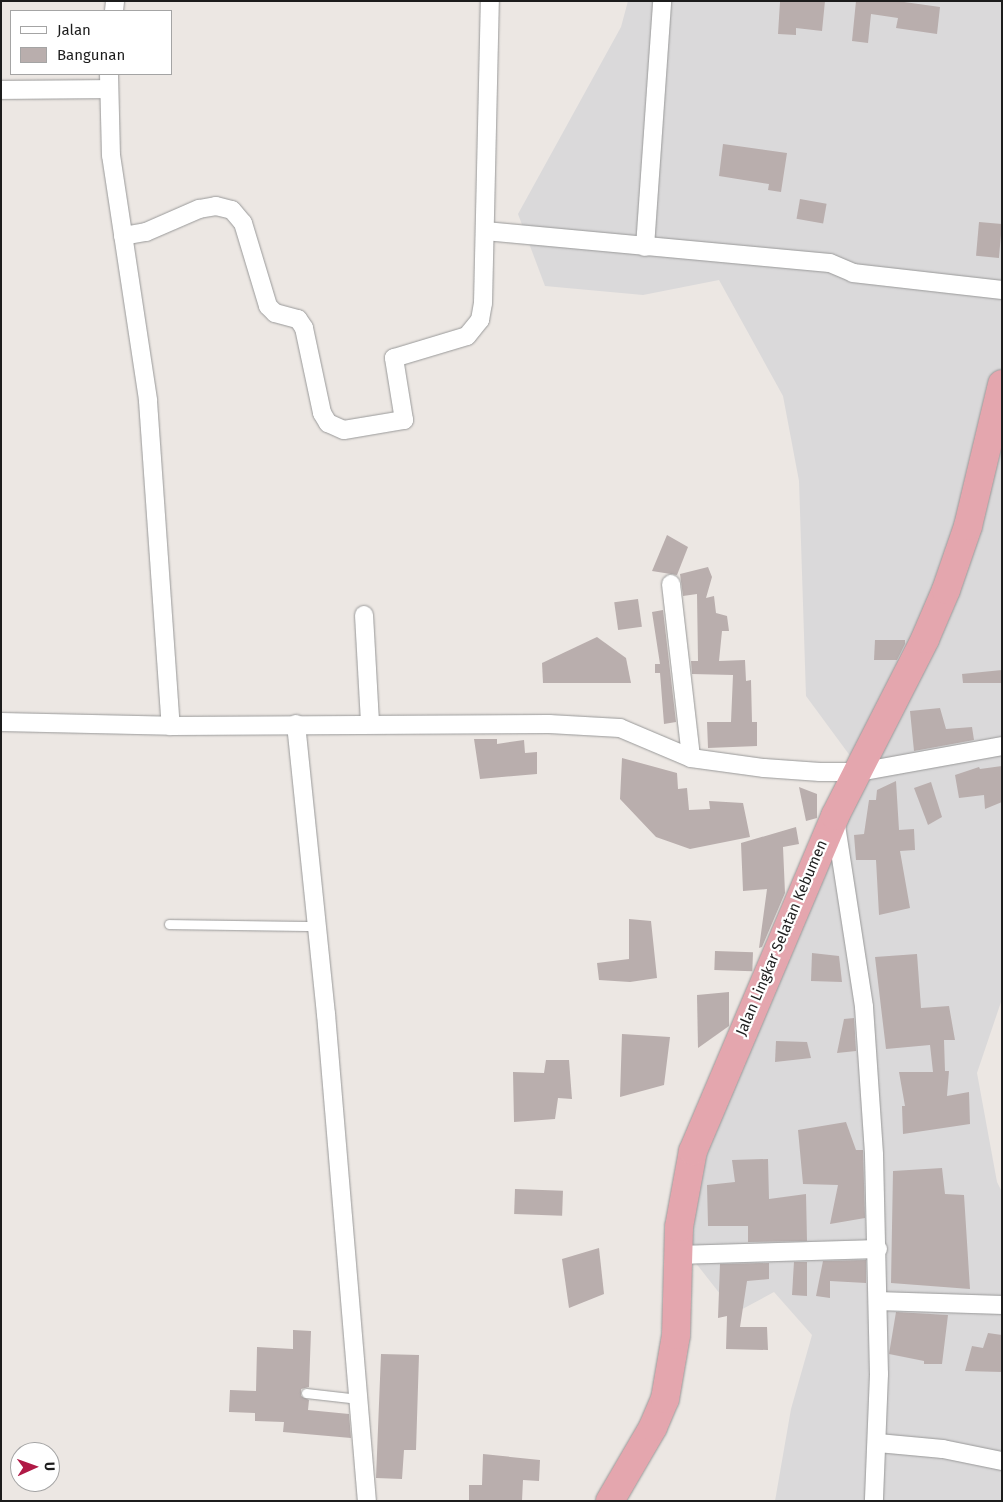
<!DOCTYPE html>
<html>
<head>
<meta charset="utf-8">
<style>
	body { margin:0 }
	#map { position:relative; width:1003px; height:1502px; overflow:hidden; background:#ece7e3; font-family:"Fira Sans",sans-serif }
	div>[style] { position:absolute }
	.residential>* { inset:0; background:#dad9da }
	.building>* { inset:0; background:#b9aead; transform-origin:0 0 }
	.roads { filter:drop-shadow(0 0 1px #999) drop-shadow(0 0 1px #999) }
	.service>* { height:9px; margin:-4.5px; padding:0 4.5px; transform-origin:4.5px; border-radius:4.5px; background:#fff }
	.minor>* { height:18px; margin:-9px; padding:0 9px; transform-origin:9px; border-radius:9px; background:#fff }
	.trunk>* { height:28px; margin:-14px; padding:0 14px; transform-origin:14px; border-radius:14px; background:#e4a6ae }
	span { translate:-50% -50%; white-space:nowrap; text-align:center; line-height:1.15; -webkit-text-stroke:4.5px #fff; paint-order:stroke }
	.street-label { font-size:15px; color:#1c1c1c }
	.frame { position:absolute; inset:0; border:2px solid #1c1c1c; pointer-events:none }
	.legend { position:absolute; left:10px; top:10px; width:162px; height:65px; box-sizing:border-box; background:#fff; border:1px solid #a4a4a4; margin:0; padding:6px 9px; list-style:none; font-size:15px; color:#1c1c1c }
	.legend li { display:flex; align-items:center; gap:10px; height:25px }
	.legend b { width:25px; border:1px solid #a4a4a4 }
	.north { position:absolute; left:10px; top:1442px; width:50px; height:50px; box-sizing:border-box; background:#fff; border:1px solid #a4a4a4; border-radius:50%; rotate:88deg; font-size:14px; font-weight:700; line-height:20px; text-align:center; color:#1c1c1c }
	.north::after { content:''; display:block; margin:auto; width:18px; height:22px; background:#b01946; clip-path:polygon(50% 0,100% 100%,50% 72%,0 100%) }
</style>
</head>
<body>
<div id="map">
	<div class="residential">
		<div style="clip-path:polygon(628px 1px,1002px 1px,1002px 999px,977px 1073px,997px 1182px,1002px 1192px,1002px 1501px,775px 1501px,791px 1409px,812px 1335px,774px 1292px,735px 1313px,673px 1234px,862px 772px,806px 696px,799px 481px,783px 396px,719px 280px,643px 295px,545px 286px,518px 214px,621px 27px)"></div>
	</div>
	<div class="building">
		<div style="clip-path:polygon(807px 1px,825px 1px,822px 31px,796px 28px,796px 35px,778px 34px,780px 2px)"></div>
		<div style="clip-path:polygon(856px 1px,897px 1px,940px 7px,937px 34px,896px 28px,898px 18px,871px 14px,868px 43px,852px 41px)"></div>
		<div style="clip-path:polygon(723px 144px,787px 153px,781px 192px,768px 190px,769px 184px,719px 176px)"></div>
		<div style="left:800px;top:199px;width:27px;height:20px;rotate:10deg"></div>
		<div style="left:979px;top:222px;width:23px;height:34px;rotate:5deg"></div>
		<div style="clip-path:polygon(667px 535px,688px 547px,677px 575px,652px 571px)"></div>
		<div style="clip-path:polygon(708px 567px,712px 577px,706px 598px,714px 596px,716px 613px,727px 616px,729px 631px,722px 631px,719px 661px,745px 660px,746px 681px,751px 680px,752px 722px,757px 722px,757px 746px,708px 748px,707px 722px,731px 722px,733px 675px,692px 674px,691px 661px,698px 661px,697px 594px,683px 596px,680px 574px)"></div>
		<div style="left:638px;top:599px;width:28px;height:24px;rotate:82deg"></div>
		<div style="clip-path:polygon(663px 610px,676px 722px,664px 724px,660px 673px,655px 673px,655px 664px,660px 664px,652px 612px)"></div>
		<div style="clip-path:polygon(597px 637px,626px 658px,631px 683px,543px 683px,542px 663px)"></div>
		<div style="clip-path:polygon(875px 640px,905px 640px,905px 644px,897px 660px,874px 660px)"></div>
		<div style="clip-path:polygon(1002px 670px,1002px 683px,963px 683px,962px 674px)"></div>
		<div style="clip-path:polygon(940px 708px,946px 729px,972px 727px,974px 740px,914px 751px,910px 711px)"></div>
		<div style="clip-path:polygon(474px 739px,497px 739px,497px 744px,524px 740px,525px 753px,537px 752px,537px 774px,480px 779px)"></div>
		<div style="clip-path:polygon(622px 758px,677px 773px,678px 789px,687px 788px,689px 810px,710px 809px,709px 801px,743px 803px,750px 837px,690px 849px,656px 837px,620px 799px)"></div>
		<div style="clip-path:polygon(1002px 766px,1002px 802px,985px 809px,984px 795px,959px 798px,955px 775px,979px 767px,980px 769px)"></div>
		<div style="clip-path:polygon(896px 781px,899px 830px,914px 829px,915px 850px,900px 851px,910px 908px,879px 915px,876px 860px,856px 860px,854px 835px,864px 834px,869px 800px,876px 800px,877px 790px)"></div>
		<div style="clip-path:polygon(931px 782px,942px 817px,928px 825px,914px 788px)"></div>
		<div style="clip-path:polygon(799px 787px,817px 794px,817px 818px,806px 821px)"></div>
		<div style="clip-path:polygon(796px 827px,799px 844px,783px 847px,785px 893px,762px 947px,759px 948px,767px 889px,743px 891px,741px 843px)"></div>
		<div style="clip-path:polygon(629px 919px,651px 921px,657px 978px,630px 982px,599px 980px,597px 963px,629px 959px)"></div>
		<div style="left:715px;top:951px;width:38px;height:19px;rotate:2deg"></div>
		<div style="clip-path:polygon(812px 953px,839px 956px,842px 982px,811px 981px)"></div>
		<div style="clip-path:polygon(917px 954px,921px 1008px,949px 1006px,955px 1040px,944px 1040px,945px 1071px,949px 1071px,947px 1096px,969px 1092px,970px 1124px,903px 1134px,902px 1106px,905px 1106px,899px 1072px,933px 1072px,930px 1045px,886px 1049px,875px 957px)"></div>
		<div style="clip-path:polygon(729px 992px,729px 1026px,698px 1048px,697px 995px)"></div>
		<div style="clip-path:polygon(854px 1018px,856px 1051px,837px 1053px,844px 1019px)"></div>
		<div style="clip-path:polygon(622px 1034px,670px 1037px,664px 1085px,620px 1097px)"></div>
		<div style="clip-path:polygon(776px 1041px,807px 1042px,811px 1058px,775px 1062px)"></div>
		<div style="clip-path:polygon(546px 1060px,569px 1060px,572px 1099px,558px 1098px,555px 1119px,514px 1122px,513px 1072px,544px 1073px)"></div>
		<div style="clip-path:polygon(846px 1122px,856px 1150px,863px 1150px,865px 1218px,830px 1224px,838px 1185px,803px 1184px,798px 1130px)"></div>
		<div style="clip-path:polygon(768px 1159px,769px 1199px,806px 1194px,807px 1241px,748px 1242px,748px 1226px,708px 1226px,707px 1185px,735px 1182px,732px 1160px)"></div>
		<div style="clip-path:polygon(942px 1168px,945px 1194px,964px 1195px,970px 1289px,891px 1283px,893px 1171px)"></div>
		<div style="left:515px;top:1189px;width:48px;height:25px;rotate:2deg"></div>
		<div style="clip-path:polygon(599px 1248px,604px 1294px,569px 1308px,562px 1259px)"></div>
		<div style="clip-path:polygon(866px 1260px,866px 1283px,830px 1281px,830px 1298px,816px 1296px,823px 1261px)"></div>
		<div style="clip-path:polygon(794px 1262px,807px 1262px,807px 1296px,792px 1295px)"></div>
		<div style="clip-path:polygon(769px 1263px,769px 1279px,747px 1281px,740px 1327px,767px 1327px,768px 1350px,726px 1349px,727px 1316px,718px 1318px,720px 1264px)"></div>
		<div style="clip-path:polygon(896px 1312px,948px 1315px,942px 1364px,924px 1364px,924px 1361px,889px 1354px)"></div>
		<div style="clip-path:polygon(293px 1330px,311px 1331px,309px 1387px,301px 1389px,301px 1396px,309px 1400px,308px 1410px,349px 1414px,351px 1438px,283px 1432px,284px 1422px,255px 1421px,255px 1413px,229px 1412px,230px 1390px,256px 1391px,257px 1347px,293px 1349px)"></div>
		<div style="clip-path:polygon(988px 1333px,1002px 1335px,1002px 1372px,965px 1371px,972px 1346px,983px 1348px)"></div>
		<div style="clip-path:polygon(381px 1354px,419px 1355px,416px 1450px,404px 1450px,402px 1479px,376px 1478px)"></div>
		<div style="clip-path:polygon(483px 1454px,540px 1460px,539px 1481px,523px 1480px,522px 1501px,469px 1501px,469px 1485px,482px 1485px)"></div>
	</div>
	<div class="roads">
		<div class="service">
			<div style="left:169px;top:924px;width:149px;rotate:0.8deg"></div>
			<div style="left:306px;top:1393px;width:53px;rotate:6.5deg"></div>
		</div>
		<div class="minor">
			<div style="left:114px;top:11px;width:10px;rotate:-84deg"></div>
			<div style="left:109px;top:74px;width:81px;rotate:88.6deg"></div>
			<div style="left:111px;top:155px;width:249px;rotate:81.4deg"></div>
			<div style="left:148px;top:401px;width:326px;rotate:86deg"></div>
			<div style="left:171px;top:726px;width:378px;rotate:-0.3deg"></div>
			<div style="left:549px;top:724px;width:71px;rotate:3.2deg"></div>
			<div style="left:620px;top:728px;width:77px;rotate:22.9deg"></div>
			<div style="left:691px;top:758px;width:74px;rotate:7.8deg"></div>
			<div style="left:764px;top:768px;width:56px;rotate:4.1deg"></div>
			<div style="left:820px;top:772px;width:39px"></div>
			<div style="left:859px;top:772px;width:145px;rotate:-10.3deg"></div>
			<div style="left:1px;top:90px;width:108px;rotate:-0.5deg"></div>
			<div style="left:485px;top:231px;width:346px;rotate:5.3deg"></div>
			<div style="left:830px;top:263px;width:25px;rotate:23deg"></div>
			<div style="left:853px;top:273px;width:150px;rotate:6.5deg"></div>
			<div style="left:123px;top:236px;width:23px;rotate:-10deg"></div>
			<div style="left:146px;top:232px;width:58px;rotate:-23.5deg"></div>
			<div style="left:199px;top:209px;width:17px;rotate:-10deg"></div>
			<div style="left:216px;top:206px;width:16px;rotate:14deg"></div>
			<div style="left:232px;top:210px;width:17px;rotate:50deg"></div>
			<div style="left:243px;top:223px;width:87px;rotate:73.2deg"></div>
			<div style="left:268px;top:306px;width:10px;rotate:45deg"></div>
			<div style="left:275px;top:313px;width:24px;rotate:15deg"></div>
			<div style="left:298px;top:319px;width:11px;rotate:56deg"></div>
			<div style="left:304px;top:328px;width:87px;rotate:78deg"></div>
			<div style="left:322px;top:413px;width:12px;rotate:59deg"></div>
			<div style="left:328px;top:423px;width:17px;rotate:24deg"></div>
			<div style="left:344px;top:430px;width:61px;rotate:-9.5deg"></div>
			<div style="left:404px;top:420px;width:63px;rotate:-99.2deg"></div>
			<div style="left:394px;top:358px;width:76px;rotate:-16.8deg"></div>
			<div style="left:467px;top:336px;width:21px;rotate:-51deg"></div>
			<div style="left:480px;top:320px;width:17px;rotate:-80deg"></div>
			<div style="left:483px;top:303px;width:302px;rotate:-88.7deg"></div>
			<div style="left:645px;top:247px;width:247px;rotate:-86deg"></div>
			<div style="left:671px;top:584px;width:175px;rotate:83.4deg"></div>
			<div style="left:364px;top:615px;width:109px;rotate:86.8deg"></div>
			<div style="left:1px;top:722px;width:170px;rotate:1.3deg"></div>
			<div style="left:296px;top:724px;width:292px;rotate:84.1deg"></div>
			<div style="left:326px;top:1014px;width:489px;rotate:85.2deg"></div>
			<div style="left:835px;top:819px;width:190px;rotate:81.2deg"></div>
			<div style="left:864px;top:1007px;width:148px;rotate:86.1deg"></div>
			<div style="left:874px;top:1155px;width:219px;rotate:88.7deg"></div>
			<div style="left:879px;top:1374px;width:127px;rotate:92.3deg"></div>
			<div style="left:678px;top:1255px;width:200px;rotate:-1.7deg"></div>
			<div style="left:878px;top:1301px;width:124px;rotate:1.8deg"></div>
			<div style="left:878px;top:1443px;width:65px;rotate:5.3deg"></div>
			<div style="left:943px;top:1449px;width:60px;rotate:11.5deg"></div>
		</div>
		<div class="trunk">
			<div style="left:610px;top:1501px;width:86px;rotate:-59.8deg"></div>
			<div style="left:653px;top:1427px;width:30px;rotate:-67deg"></div>
			<div style="left:665px;top:1399px;width:65px;rotate:-80.2deg"></div>
			<div style="left:676px;top:1335px;width:108px;rotate:-88.4deg"></div>
			<div style="left:679px;top:1227px;width:77px;rotate:-79.6deg"></div>
			<div style="left:693px;top:1151px;width:364px;rotate:-67deg"></div>
			<div style="left:835px;top:816px;width:199px;rotate:-63deg"></div>
			<div style="left:925px;top:639px;width:53px;rotate:-66.8deg"></div>
			<div style="left:946px;top:590px;width:68px;rotate:-71deg"></div>
			<div style="left:968px;top:526px;width:146px;rotate:-76.5deg"></div>
		</div>
	</div>
	<div class="street-label">
		<span style="left:782px;top:938px;rotate:-67deg">Jalan Lingkar Selatan Kebumen</span>
	</div>
	<div class="frame"></div>
	<ul class="legend">
	<li><b style="height:6px;background:#fff"></b>Jalan</li>
	<li><b style="height:14px;background:#b9aead"></b>Bangunan</li>
	</ul>
	<div class="north">U</div>
</div>
</body>
</html>
